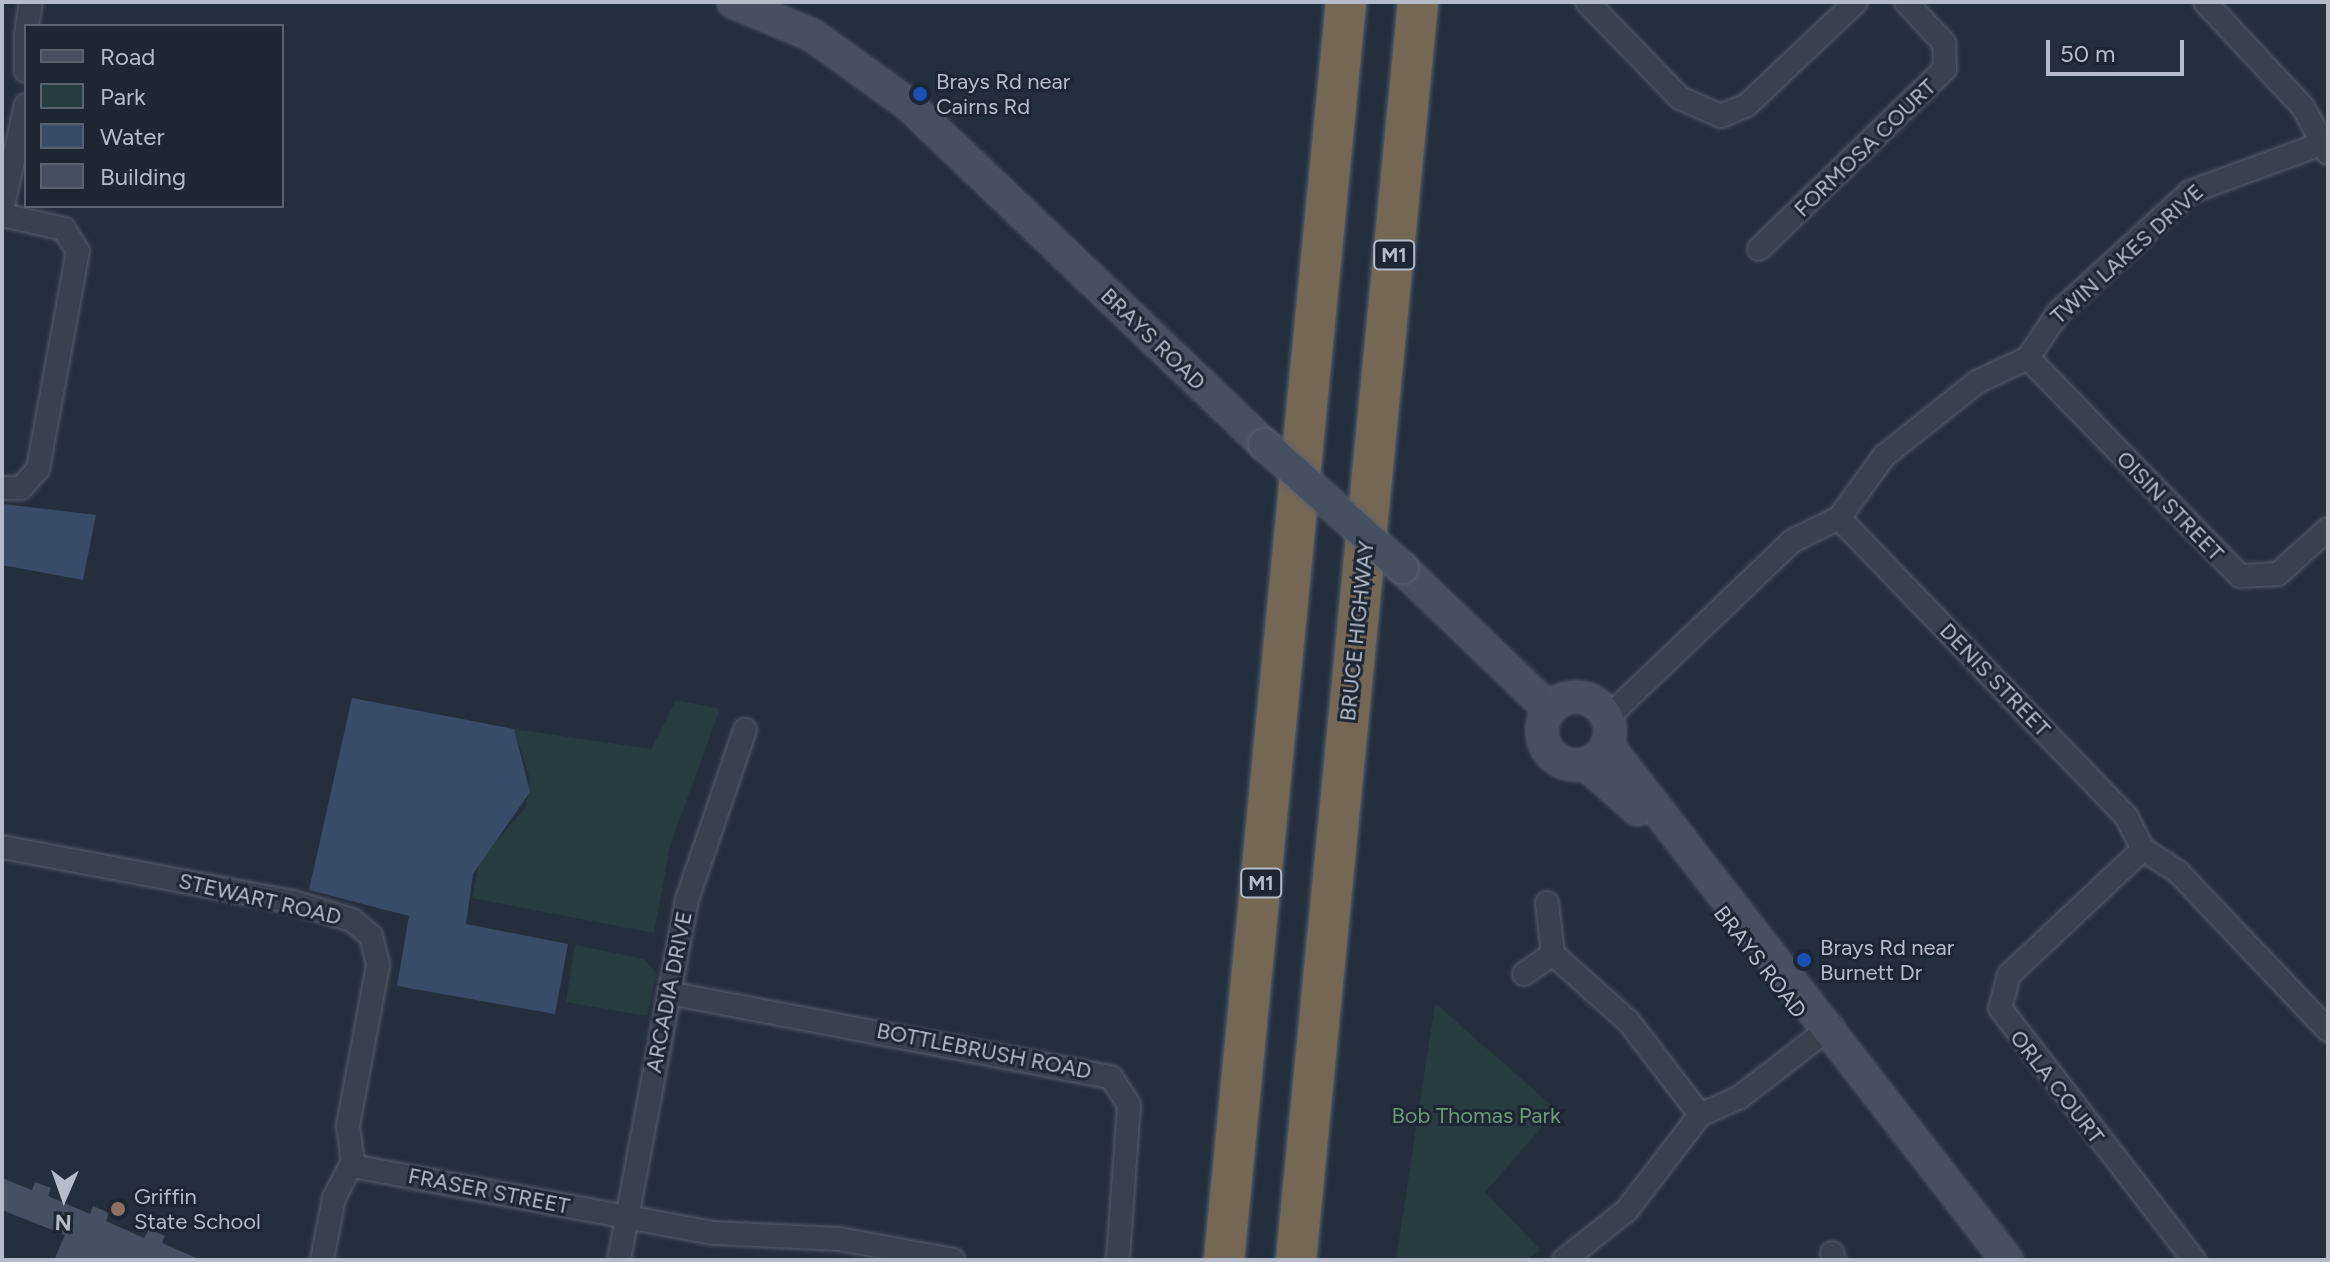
<!DOCTYPE html>
<html>
<head>
<meta charset="utf-8">
<style>
	body { margin:0 }
	#map { position:relative; width:2330px; height:1262px; overflow:hidden; background:#242f3e; font-family:Figtree,sans-serif }
	div>[style] { position:absolute }
	.green>* { inset:0; background:#263c3f }
	.water>* { inset:0; background:#394c67 }
	.building>* { inset:0; background:#455162 }
	.roads { filter:drop-shadow(0 0 2px #565f6c) drop-shadow(0 0 2px #565f6c) }
	.street>* { height:22px; margin:-11px; padding:0 11px; transform-origin:11px; border-radius:11px; background:#38414e }
	.secondary>* { height:30px; margin:-15px; padding:0 15px; transform-origin:15px; border-radius:15px; background:#465061 }
	.secondary>.ring { margin:-15px; padding:0; box-sizing:content-box; background:none; border:30px solid #465061; border-radius:50% }
	.highway>* { height:40px; margin:-20px; padding:0 20px; transform-origin:20px; border-radius:20px; background:#746855 }
	.bridges { filter:drop-shadow(0 0 2px #565f6c) drop-shadow(0 0 2px #565f6c) }
	.secondary-bridge>* { height:30px; margin:-15px; padding:0 15px; transform-origin:15px; border-radius:15px; background:#465061 }
	.dots>* { width:22px; height:22px; translate:-50% -50%; box-sizing:border-box; border:4px solid #1d2633; border-radius:50% }
	span { translate:-50% -50%; white-space:nowrap; text-align:center; line-height:1.15; -webkit-text-stroke:6px #1d2633; paint-order:stroke }
	.shield-label span { padding:2px 6px; background:#1d2633; border:2px solid; border-radius:6px; -webkit-text-stroke-width:0 }
	.shield-label { font-size:20px; color:#b4bcc9; font-weight:700 }
	.poi-label { font-size:22px; color:#b4bcc9 }
	.left { translate:0 -50%; text-align:left }
	.street-label { font-size:22px; color:#b4bcc9 }
	.park-label { font-size:22px; color:#6b9a76 }
	.frame { position:absolute; inset:0; border:4px solid #b4bcc9; pointer-events:none }
	.legend { position:absolute; left:24px; top:24px; width:260px; height:184px; box-sizing:border-box; background:#1d2633; border:2px solid #59626f; margin:0; padding:10px 14px; list-style:none; font-size:24px; color:#b4bcc9 }
	.legend li { display:flex; align-items:center; gap:16px; height:40px }
	.legend b { width:40px; border:2px solid #59626f }
	.north { position:absolute; left:24px; top:1158px; width:80px; height:80px; -webkit-text-stroke:6px #1d2633; paint-order:stroke; rotate:182deg; font-size:22px; font-weight:700; line-height:32px; text-align:center; color:#b4bcc9 }
	.north::after { content:''; display:block; margin:auto; width:28px; height:36px; background:#b4bcc9; clip-path:polygon(50% 0,100% 100%,50% 72%,0 100%) }
	.scale { position:absolute; left:2046px; top:40px; width:138px; height:36px; box-sizing:border-box; border:4px solid #b4bcc9; border-top:0; padding-left:10px; font-size:24px; line-height:28px; white-space:nowrap; color:#b4bcc9; -webkit-text-stroke:6px #1d2633; paint-order:stroke }
</style>
</head>
<body>
<div id="map">
	<div class="green">
		<div style="clip-path:polygon(676px 700px,720px 709px,670px 846px,654px 933px,472px 898px,480px 860px,526px 807px,530px 779px,514px 729px,651px 749px)"></div>
		<div style="clip-path:polygon(575px 945px,644px 959px,657px 974px,647px 1016px,566px 1002px)"></div>
		<div style="clip-path:polygon(1435px 1003px,1557px 1110px,1485px 1192px,1541px 1250px,1526px 1260px,1396px 1260px)"></div>
	</div>
	<div class="water">
		<div style="clip-path:polygon(3px 504px,96px 515px,83px 580px,2px 565px)"></div>
		<div style="clip-path:polygon(352px 698px,514px 729px,530px 792px,473px 874px,466px 924px,568px 944px,555px 1014px,397px 986px,409px 916px,309px 890px)"></div>
	</div>
	<div class="building">
		<div style="clip-path:polygon(2px 1178px,32px 1190px,35px 1182px,51px 1188px,48px 1196px,90px 1214px,93px 1206px,109px 1213px,106px 1221px,144px 1238px,149px 1229px,165px 1236px,162px 1243px,201px 1260px,54px 1260px,65px 1235px,2px 1210px)"></div>
	</div>
	<div class="roads">
		<div class="street">
			<div style="left:1587px;top:2px;width:134px;rotate:45.9deg"></div>
			<div style="left:1680px;top:98px;width:45px;rotate:23.7deg"></div>
			<div style="left:1721px;top:116px;width:28px;rotate:-23deg"></div>
			<div style="left:1747px;top:105px;width:150px;rotate:-43.4deg"></div>
			<div style="left:2205px;top:2px;width:144px;rotate:47deg"></div>
			<div style="left:2303px;top:107px;width:52px;rotate:61.5deg"></div>
			<div style="left:27px;top:26px;width:24px;rotate:-81deg"></div>
			<div style="left:26px;top:34px;width:37px;rotate:90deg"></div>
			<div style="left:2px;top:209px;width:107px;rotate:-77deg"></div>
			<div style="left:2px;top:215px;width:64px;rotate:12.7deg"></div>
			<div style="left:64px;top:229px;width:26px;rotate:58deg"></div>
			<div style="left:78px;top:251px;width:222px;rotate:100.4deg"></div>
			<div style="left:38px;top:469px;width:25px;rotate:132deg"></div>
			<div style="left:21px;top:488px;width:19px;rotate:180deg"></div>
			<div style="left:1759px;top:249px;width:259px;rotate:-44.1deg"></div>
			<div style="left:1945px;top:69px;width:26px;rotate:-92deg"></div>
			<div style="left:1944px;top:43px;width:56px;rotate:-132.8deg"></div>
			<div style="left:2028px;top:358px;width:304px;rotate:45.8deg"></div>
			<div style="left:2240px;top:576px;width:38px;rotate:-3deg"></div>
			<div style="left:2278px;top:574px;width:67px;rotate:-42deg"></div>
			<div style="left:1839px;top:518px;width:414px;rotate:46.1deg"></div>
			<div style="left:2126px;top:816px;width:37px;rotate:63deg"></div>
			<div style="left:2143px;top:849px;width:42px;rotate:33.3deg"></div>
			<div style="left:2178px;top:872px;width:218px;rotate:46.5deg"></div>
			<div style="left:1607px;top:718px;width:256px;rotate:-43.7deg"></div>
			<div style="left:1792px;top:541px;width:52px;rotate:-26.1deg"></div>
			<div style="left:1839px;top:518px;width:77px;rotate:-54deg"></div>
			<div style="left:1884px;top:456px;width:119px;rotate:-38.5deg"></div>
			<div style="left:1977px;top:382px;width:56px;rotate:-25.2deg"></div>
			<div style="left:2028px;top:358px;width:54px;rotate:-56.3deg"></div>
			<div style="left:2058px;top:313px;width:179px;rotate:-42.5deg"></div>
			<div style="left:2190px;top:192px;width:143px;rotate:-20.1deg"></div>
			<div style="left:2px;top:847px;width:296px;rotate:10.7deg"></div>
			<div style="left:293px;top:902px;width:62px;rotate:17deg"></div>
			<div style="left:352px;top:920px;width:25px;rotate:40deg"></div>
			<div style="left:371px;top:936px;width:30px;rotate:76deg"></div>
			<div style="left:378px;top:965px;width:164px;rotate:100.6deg"></div>
			<div style="left:348px;top:1126px;width:35px;rotate:82deg"></div>
			<div style="left:353px;top:1161px;width:42px;rotate:117.2deg"></div>
			<div style="left:334px;top:1198px;width:63px;rotate:101deg"></div>
			<div style="left:2143px;top:849px;width:184px;rotate:136.8deg"></div>
			<div style="left:2009px;top:975px;width:34px;rotate:105deg"></div>
			<div style="left:2000px;top:1008px;width:318px;rotate:52.4deg"></div>
			<div style="left:1547px;top:903px;width:51px;rotate:83.3deg"></div>
			<div style="left:1553px;top:954px;width:102px;rotate:41.8deg"></div>
			<div style="left:1629px;top:1022px;width:117px;rotate:52.6deg"></div>
			<div style="left:1524px;top:974px;width:35px;rotate:-35deg"></div>
			<div style="left:669px;top:993px;width:450px;rotate:10.8deg"></div>
			<div style="left:1111px;top:1077px;width:33px;rotate:57deg"></div>
			<div style="left:1129px;top:1105px;width:155px;rotate:94.1deg"></div>
			<div style="left:352px;top:1166px;width:368px;rotate:10.5deg"></div>
			<div style="left:714px;top:1233px;width:125px;rotate:2.7deg"></div>
			<div style="left:839px;top:1239px;width:116px;rotate:10.4deg"></div>
			<div style="left:1832px;top:1253px;width:7px;rotate:74deg"></div>
			<div style="left:619px;top:1260px;width:366px;rotate:-79.3deg"></div>
			<div style="left:687px;top:900px;width:180px;rotate:-71.2deg"></div>
			<div style="left:1564px;top:1260px;width:80px;rotate:-38.4deg"></div>
			<div style="left:1627px;top:1210px;width:120px;rotate:-52.5deg"></div>
			<div style="left:1700px;top:1115px;width:44px;rotate:-24.2deg"></div>
			<div style="left:1740px;top:1097px;width:116px;rotate:-37.7deg"></div>
		</div>
		<div class="secondary">
			<div style="left:733px;top:2px;width:86px;rotate:22.7deg"></div>
			<div style="left:812px;top:35px;width:118px;rotate:35.7deg"></div>
			<div style="left:908px;top:104px;width:492px;rotate:43.7deg"></div>
			<div style="left:1402px;top:568px;width:205px;rotate:43.8deg"></div>
			<div class="ring" style="left:1542px;top:697px;width:38px;height:38px"></div>
			<div style="left:1607px;top:745px;width:652px;rotate:52.16deg"></div>
			<div style="left:1586px;top:764px;width:69px;rotate:41.5deg"></div>
		</div>
		<div class="highway">
			<div style="left:1224px;top:1260px;width:1264px;rotate:-84.46deg"></div>
			<div style="left:1296px;top:1260px;width:1264px;rotate:-84.46deg"></div>
		</div>
	</div>
	<div class="bridges">
		<div class="secondary-bridge">
			<div style="left:1264px;top:444px;width:186px;rotate:41.9deg"></div>
		</div>
	</div>
	<div class="dots">
		<div style="left:920px;top:94px;background:#1a4fb4"></div>
		<div style="left:1804px;top:960px;background:#1a4fb4"></div>
		<div style="left:118px;top:1209px;background:#8d6e63"></div>
	</div>
	<div class="shield-label">
		<span style="left:1394px;top:255px">M1</span>
		<span style="left:1261px;top:883px">M1</span>
	</div>
	<div class="poi-label">
		<span class="left" style="left:936px;top:94px">Brays Rd near<br>Cairns Rd</span>
		<span class="left" style="left:1820px;top:960px">Brays Rd near<br>Burnett Dr</span>
		<span class="left" style="left:134px;top:1209px">Griffin<br>State School</span>
	</div>
	<div class="street-label">
		<span style="left:1865px;top:148px;rotate:-44deg">FORMOSA COURT</span>
		<span style="left:2127px;top:254px;rotate:-42deg">TWIN LAKES DRIVE</span>
		<span style="left:1153px;top:339px;rotate:44deg">BRAYS ROAD</span>
		<span style="left:2170px;top:506px;rotate:46deg">OISIN STREET</span>
		<span style="left:1357px;top:631px;rotate:-84deg">BRUCE HIGHWAY</span>
		<span style="left:1995px;top:680px;rotate:46deg">DENIS STREET</span>
		<span style="left:260px;top:899px;rotate:13deg">STEWART ROAD</span>
		<span style="left:1760px;top:962px;rotate:52deg">BRAYS ROAD</span>
		<span style="left:669px;top:992px;rotate:-79deg">ARCADIA DRIVE</span>
		<span style="left:984px;top:1051px;rotate:11deg">BOTTLEBRUSH ROAD</span>
		<span style="left:2057px;top:1087px;rotate:52deg">ORLA COURT</span>
		<span style="left:489px;top:1191px;rotate:11deg">FRASER STREET</span>
	</div>
	<div class="park-label">
		<span style="left:1476px;top:1116px">Bob Thomas Park</span>
	</div>
	<div class="frame"></div>
	<ul class="legend">
	<li><b style="height:10px;background:#465061"></b>Road</li>
	<li><b style="height:22px;background:#263c3f"></b>Park</li>
	<li><b style="height:22px;background:#394c67"></b>Water</li>
	<li><b style="height:22px;background:#455162"></b>Building</li>
	</ul>
	<div class="north">N</div>
	<div class="scale">50 m</div>
</div>
</body>
</html>
